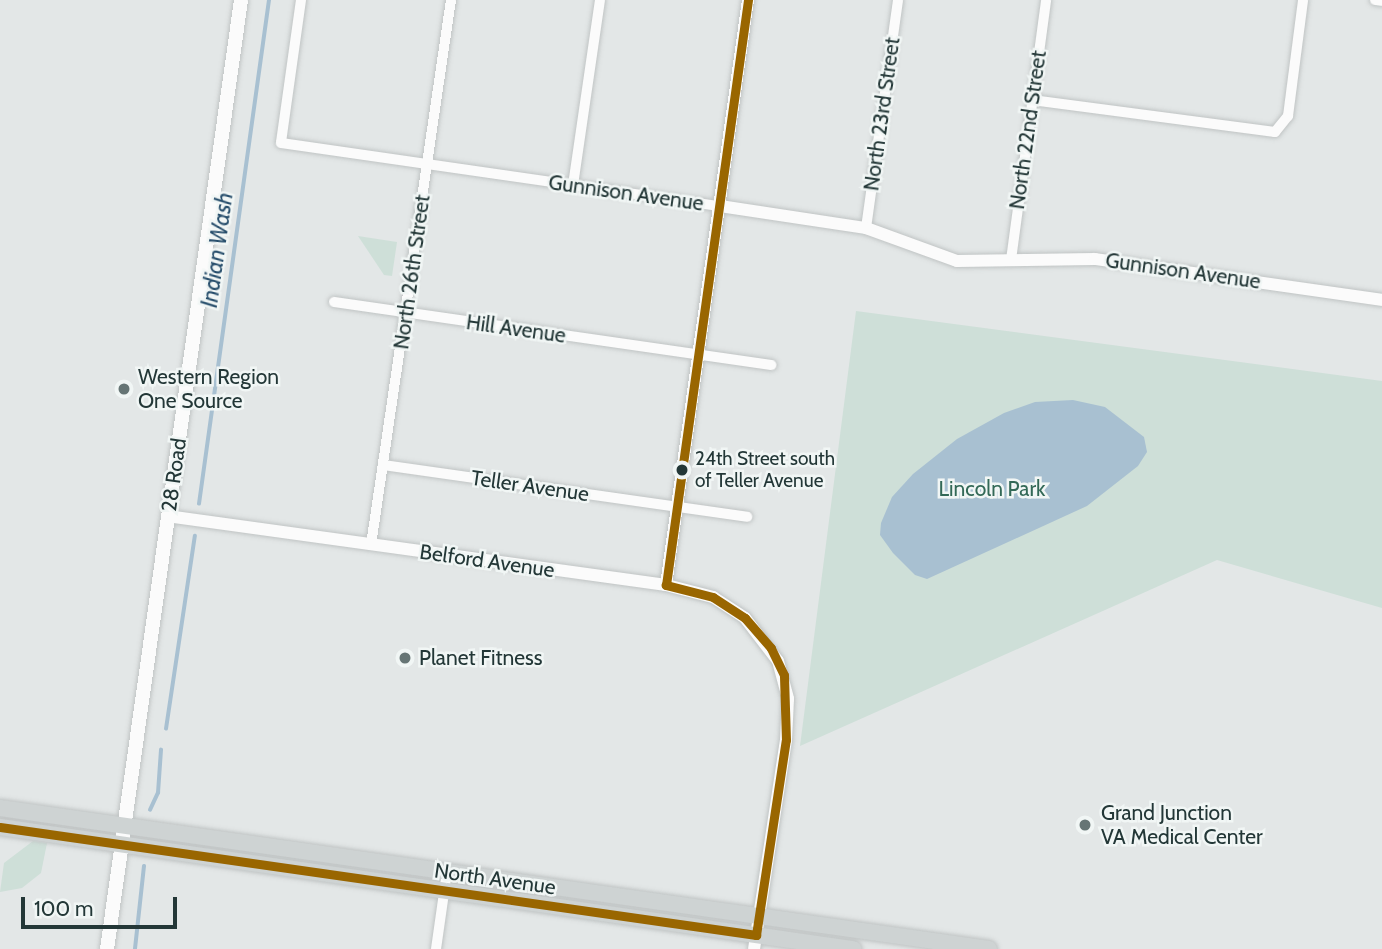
<!DOCTYPE html>
<html>
<head>
<meta charset="utf-8">
<style>
	body { margin:0 }
	#map { position:relative; width:1382px; height:949px; overflow:hidden; background:#e3e7e7; font-family:Cabin,sans-serif }
	div>[style] { position:absolute }
	.green>* { inset:0; background:#cedfd8 }
	.water>* { inset:0; background:#a8c0d1 }
	.stream>* { height:3.5px; margin:-1.75px; padding:0 1.75px; transform-origin:1.75px; border-radius:1.75px; background:#a8c0d1 }
	.roads { filter:drop-shadow(0 0 2px #c0c4c4) drop-shadow(0 0 2px #c0c4c4) }
	.minor>* { height:10px; margin:-5px; padding:0 5px; transform-origin:5px; border-radius:5px; background:#fbfbfb }
	.tertiary>* { height:12px; margin:-6px; padding:0 6px; transform-origin:6px; border-radius:6px; background:#fbfbfb }
	.secondary>* { height:14px; margin:-7px; padding:0 7px; transform-origin:7px; border-radius:7px; background:#fbfbfb }
	.primary>* { height:16px; margin:-8px; padding:0 8px; transform-origin:8px; border-radius:8px; background:#ced3d3 }
	.bus-1>* { height:9px; margin:-4.5px; padding:0 4.5px; transform-origin:4.5px; border-radius:4.5px; background:#960 }
	.dots>* { width:19px; height:19px; translate:-50% -50%; box-sizing:border-box; border:4px solid #f1f6f5; border-radius:50% }
	span { translate:-50% -50%; white-space:nowrap; text-align:center; line-height:1.15; -webkit-text-stroke:5px #f1f6f5; paint-order:stroke }
	.bus-label { font-size:19px; color:#233737 }
	.left { translate:0 -50%; text-align:left }
	.street-label { font-size:21px; color:#233737 }
	.poi-label { font-size:21px; color:#233737 }
	.park-label { font-size:21px; color:#336957 }
	.water-label { font-size:23px; color:#264d6b; font-style:italic }
	.scale { position:absolute; left:21px; top:897px; width:156px; height:32px; box-sizing:border-box; border:4px solid #233737; border-top:0; padding-left:9px; font-size:21px; line-height:24px; white-space:nowrap; color:#233737; -webkit-text-stroke:5px #f1f6f5; paint-order:stroke }
</style>
</head>
<body>
<div id="map">
	<div class="green">
		<div style="clip-path:polygon(358px 236px,397px 242px,392px 276px,384px 275px)"></div>
		<div style="clip-path:polygon(856px 311px,1382px 381px,1382px 608px,1217px 560px,800px 746px)"></div>
		<div style="clip-path:polygon(33px 841px,47px 843px,41px 873px,22px 888px,0 892px,4px 863px)"></div>
	</div>
	<div class="water">
		<div style="clip-path:polygon(1073px 400px,1105px 407px,1144px 437px,1147px 452px,1138px 466px,1087px 506px,927px 579px,915px 575px,893px 553px,880px 535px,881px 523px,892px 497px,913px 474px,957px 439px,1004px 413px,1035px 402px)"></div>
	</div>
	<div class="stream">
		<div style="left:199px;top:504px;width:509px;rotate:-82.09deg"></div>
		<div style="left:166px;top:729px;width:195px;rotate:-81.5deg"></div>
		<div style="left:150px;top:810px;width:19px;rotate:-65deg"></div>
		<div style="left:158px;top:793px;width:43px;rotate:-86deg"></div>
		<div style="left:135px;top:949px;width:83px;rotate:-83.8deg"></div>
	</div>
	<div class="roads">
		<div class="minor">
			<div style="left:301px;top:0;width:144px;rotate:98deg"></div>
			<div style="left:281px;top:143px;width:443px;rotate:8.2deg"></div>
			<div style="left:1375px;top:0;width:7px;rotate:8deg"></div>
			<div style="left:1032px;top:100px;width:245px;rotate:7.5deg"></div>
			<div style="left:1275px;top:132px;width:21px;rotate:-51deg"></div>
			<div style="left:1288px;top:116px;width:117px;rotate:-82.6deg"></div>
			<div style="left:573px;top:185px;width:187px;rotate:-81.7deg"></div>
			<div style="left:866px;top:228px;width:230px;rotate:-82deg"></div>
			<div style="left:1011px;top:260px;width:262px;rotate:-82.3deg"></div>
			<div style="left:334px;top:302px;width:442px;rotate:8.2deg"></div>
			<div style="left:383px;top:465px;width:368px;rotate:8.1deg"></div>
			<div style="left:371px;top:545px;width:551px;rotate:-81.65deg"></div>
			<div style="left:436px;top:949px;width:78px;rotate:-81.9deg"></div>
		</div>
		<div class="tertiary">
			<div style="left:720px;top:206px;width:148px;rotate:8.6deg"></div>
			<div style="left:866px;top:228px;width:97px;rotate:19.9deg"></div>
			<div style="left:957px;top:261px;width:138px;rotate:-0.8deg"></div>
			<div style="left:1095px;top:259px;width:290px;rotate:8.1deg"></div>
			<div style="left:167px;top:516px;width:504px;rotate:7.87deg"></div>
			<div style="left:666px;top:585px;width:49px;rotate:14.3deg"></div>
			<div style="left:713px;top:597px;width:38px;rotate:33deg"></div>
			<div style="left:745px;top:618px;width:54px;rotate:52.5deg"></div>
			<div style="left:778px;top:661px;width:39px;rotate:75deg"></div>
			<div style="left:788px;top:699px;width:41px;rotate:92.8deg"></div>
			<div style="left:786px;top:740px;width:211px;rotate:98.7deg"></div>
			<div style="left:666px;top:585px;width:591px;rotate:-82.02deg"></div>
		</div>
		<div class="secondary">
			<div style="left:107px;top:949px;width:958px;rotate:-81.96deg"></div>
		</div>
		<div class="primary">
			<div style="left:0;top:808px;width:999px;rotate:8.11deg"></div>
			<div style="left:0;top:827px;width:862px;rotate:8.14deg"></div>
		</div>
	</div>
	<div class="bus-1">
		<div style="left:0;top:827px;width:764px;rotate:8.13deg"></div>
		<div style="left:756px;top:935px;width:197px;rotate:-81.3deg"></div>
		<div style="left:786px;top:740px;width:65px;rotate:-91.8deg"></div>
		<div style="left:784px;top:675px;width:30px;rotate:-116deg"></div>
		<div style="left:771px;top:648px;width:40px;rotate:-131deg"></div>
		<div style="left:745px;top:618px;width:38px;rotate:-147deg"></div>
		<div style="left:713px;top:597px;width:49px;rotate:-165.7deg"></div>
		<div style="left:666px;top:585px;width:591px;rotate:-82.02deg"></div>
	</div>
	<div class="dots">
		<div style="left:124px;top:389px;background:#667575"></div>
		<div style="left:682px;top:470px;background:#233737"></div>
		<div style="left:405px;top:658px;background:#667575"></div>
		<div style="left:1085px;top:825px;background:#667575"></div>
	</div>
	<div class="bus-label">
		<span class="left" style="left:695px;top:470px">24th Street south<br>of Teller Avenue</span>
	</div>
	<div class="street-label">
		<span style="left:882px;top:114px;rotate:-82deg">North 23rd Street</span>
		<span style="left:1028px;top:130px;rotate:-82deg">North 22nd Street</span>
		<span style="left:626px;top:193px;rotate:8deg">Gunnison Avenue</span>
		<span style="left:1183px;top:271px;rotate:8deg">Gunnison Avenue</span>
		<span style="left:412px;top:272px;rotate:-82deg">North 26th Street</span>
		<span style="left:516px;top:329px;rotate:8deg">Hill Avenue</span>
		<span style="left:174px;top:475px;rotate:-82deg">28 Road</span>
		<span style="left:530px;top:486px;rotate:8deg">Teller Avenue</span>
		<span style="left:487px;top:561px;rotate:8deg">Belford Avenue</span>
		<span style="left:495px;top:879px;rotate:8deg">North Avenue</span>
	</div>
	<div class="poi-label">
		<span class="left" style="left:138px;top:389px">Western Region<br>One Source</span>
		<span class="left" style="left:419px;top:658px">Planet Fitness</span>
		<span class="left" style="left:1101px;top:825px">Grand Junction<br>VA Medical Center</span>
	</div>
	<div class="park-label">
		<span style="left:992px;top:489px">Lincoln Park</span>
	</div>
	<div class="water-label">
		<span style="left:217px;top:250px;rotate:-82deg">Indian Wash</span>
	</div>
	<div class="scale">100 m</div>
</div>
</body>
</html>
